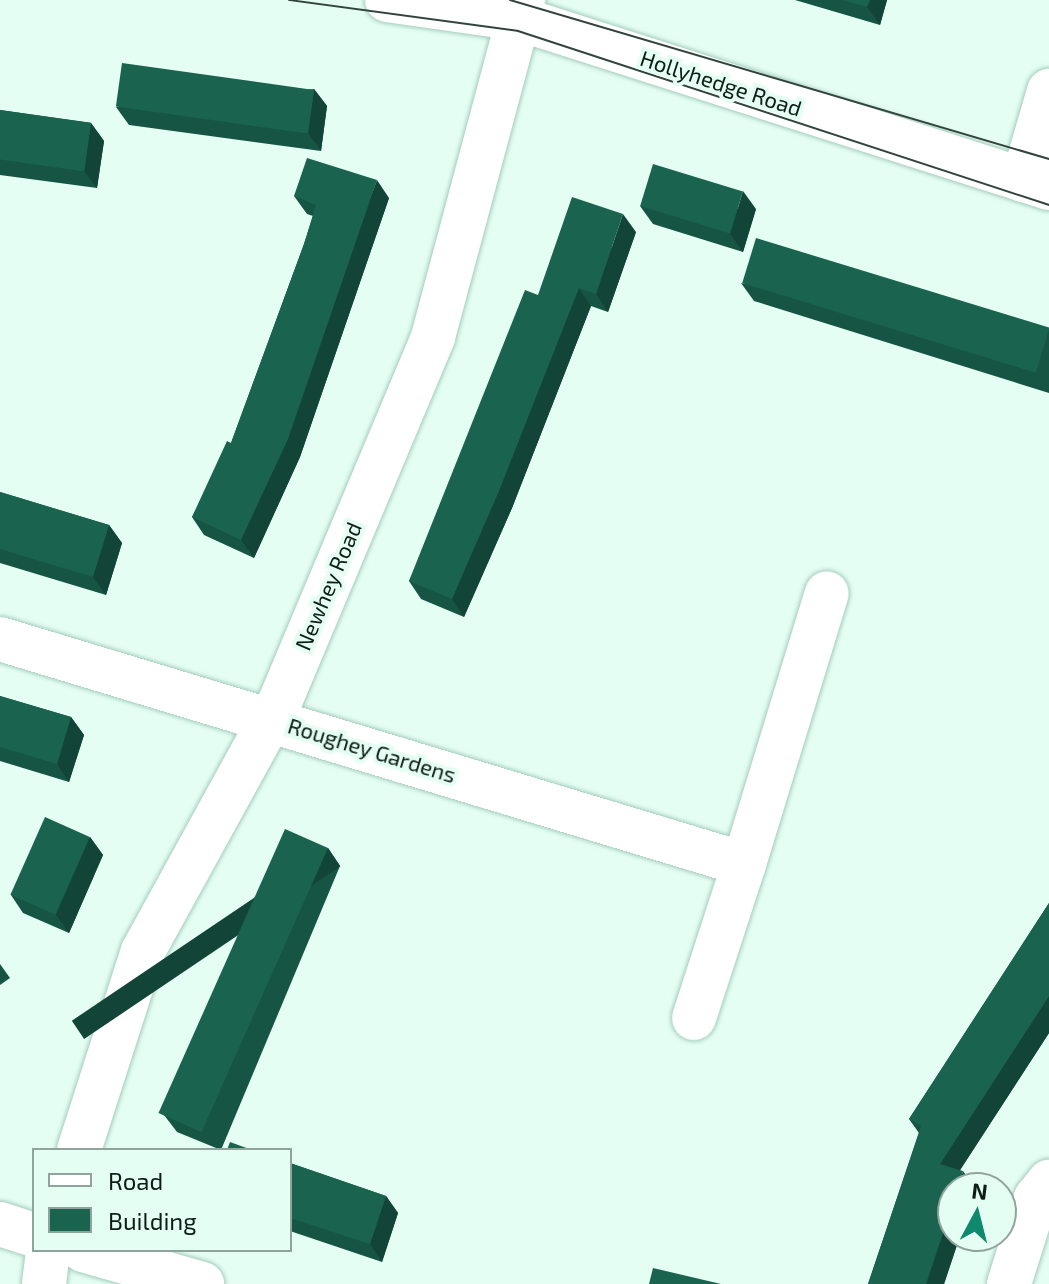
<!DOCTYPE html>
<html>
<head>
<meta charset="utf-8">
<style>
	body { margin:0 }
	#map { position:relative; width:1049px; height:1284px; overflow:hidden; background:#e5fef4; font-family:"Exo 2",sans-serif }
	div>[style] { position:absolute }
	.roads { filter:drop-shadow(0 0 2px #a3ccbd) drop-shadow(0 0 2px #a3ccbd) }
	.minor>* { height:44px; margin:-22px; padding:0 22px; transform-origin:22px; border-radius:22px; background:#fff }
	.tram>* { height:2px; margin:-1px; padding:0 1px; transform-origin:1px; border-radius:1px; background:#32443d }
	.wall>* { inset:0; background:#165544 }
	.shaded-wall>* { inset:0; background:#124537; transform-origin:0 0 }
	.building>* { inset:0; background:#1a634f; transform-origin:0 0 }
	span { translate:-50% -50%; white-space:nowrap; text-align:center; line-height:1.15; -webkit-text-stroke:8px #e5fef4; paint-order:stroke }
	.street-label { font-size:22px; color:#0d1d17 }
	.legend { position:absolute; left:32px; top:1148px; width:260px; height:104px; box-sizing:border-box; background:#e5fef4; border:2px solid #8fa49c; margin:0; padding:10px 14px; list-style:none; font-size:24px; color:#0d1d17 }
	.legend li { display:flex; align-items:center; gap:16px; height:40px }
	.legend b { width:40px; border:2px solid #8fa49c }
	.north { position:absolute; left:937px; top:1172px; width:80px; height:80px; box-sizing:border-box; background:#e5fef4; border:2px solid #8fa49c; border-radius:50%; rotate:7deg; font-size:22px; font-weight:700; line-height:32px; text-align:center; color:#0d1d17 }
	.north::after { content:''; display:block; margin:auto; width:28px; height:36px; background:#0f896c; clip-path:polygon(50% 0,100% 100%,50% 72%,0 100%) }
</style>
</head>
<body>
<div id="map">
	<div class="roads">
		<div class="minor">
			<div style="left:387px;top:0;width:134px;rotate:8.1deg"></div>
			<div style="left:520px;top:19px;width:555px;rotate:17.72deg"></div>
			<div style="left:1023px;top:180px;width:93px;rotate:-73.7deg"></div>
			<div style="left:0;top:639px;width:777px;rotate:16.83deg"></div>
			<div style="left:744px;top:864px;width:162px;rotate:108deg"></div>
			<div style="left:744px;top:864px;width:283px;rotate:-73deg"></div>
			<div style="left:79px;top:1150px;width:209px;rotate:-72.2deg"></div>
			<div style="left:143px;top:951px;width:282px;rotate:-61.2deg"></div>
			<div style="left:279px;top:704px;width:398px;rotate:-67.2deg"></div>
			<div style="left:433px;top:337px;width:349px;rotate:-75deg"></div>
			<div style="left:0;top:1224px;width:36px;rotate:18deg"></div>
			<div style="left:83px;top:1250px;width:124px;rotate:15.9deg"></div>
			<div style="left:44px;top:1284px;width:34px;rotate:-83deg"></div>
			<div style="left:1009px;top:1284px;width:90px;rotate:-72.6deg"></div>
			<div style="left:1036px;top:1198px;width:21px;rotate:-51deg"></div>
		</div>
	</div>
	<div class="tram">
		<div style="left:289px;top:0;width:231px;rotate:7.7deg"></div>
		<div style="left:518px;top:31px;width:559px;rotate:18.14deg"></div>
		<div style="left:510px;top:0;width:562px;rotate:16.44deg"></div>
	</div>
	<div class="wall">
		<div style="clip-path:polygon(795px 0,887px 0,880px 25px)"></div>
		<div style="clip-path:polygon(314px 89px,327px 106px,321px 151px,129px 125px,116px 107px)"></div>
		<div style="clip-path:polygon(0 110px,91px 123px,104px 141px,97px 188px,0 175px)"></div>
		<div style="clip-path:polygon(294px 196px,389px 198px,300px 457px,254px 558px,204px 535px,192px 517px,231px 443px,304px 244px,313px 216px,307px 214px)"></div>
		<div style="clip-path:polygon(640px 206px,756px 209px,743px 252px,653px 224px)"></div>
		<div style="clip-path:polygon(636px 232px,608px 312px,591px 306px,512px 508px,464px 617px,421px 599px,409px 581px,538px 295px)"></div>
		<div style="clip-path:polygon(741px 283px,1049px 329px,1049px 393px,754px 301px)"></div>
		<div style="clip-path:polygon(0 492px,109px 525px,122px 543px,106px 595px,0 563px)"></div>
		<div style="clip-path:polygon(0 696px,71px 717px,84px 735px,69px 782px,0 761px)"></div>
		<div style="clip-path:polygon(90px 837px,103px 855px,69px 933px,23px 913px,11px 895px)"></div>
		<div style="clip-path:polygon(328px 848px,340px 866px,221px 1150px,177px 1132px,164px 1115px)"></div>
		<div style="clip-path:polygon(1049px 903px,1049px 1033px,960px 1170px,960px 1236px,944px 1284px,868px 1284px,919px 1133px,909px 1119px)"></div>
		<div style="clip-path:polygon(0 964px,10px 978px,0 985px)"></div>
		<div style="clip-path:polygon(290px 1163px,386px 1196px,398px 1213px,382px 1262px,290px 1231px)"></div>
	</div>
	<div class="shaded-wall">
		<div style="clip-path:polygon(870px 0,887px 0,880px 25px,867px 7px)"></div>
		<div style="clip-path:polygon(314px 89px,327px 106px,321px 151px,308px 133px)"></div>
		<div style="clip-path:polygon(91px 123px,104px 141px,97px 188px,84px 171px)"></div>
		<div style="clip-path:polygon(377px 180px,389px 198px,300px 457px,254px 558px,241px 540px)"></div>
		<div style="clip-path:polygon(743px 191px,756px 209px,743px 252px,730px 234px)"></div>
		<div style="clip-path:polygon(623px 214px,636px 232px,608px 312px,596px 294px)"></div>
		<div style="clip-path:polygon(579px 288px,591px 306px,512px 508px,464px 617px,452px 599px)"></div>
		<div style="clip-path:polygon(109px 525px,122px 543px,106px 595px,93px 577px)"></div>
		<div style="clip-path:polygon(71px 717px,84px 735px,69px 782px,57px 764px)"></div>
		<div style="clip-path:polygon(90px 837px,103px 855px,69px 933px,56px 915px)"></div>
		<div style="left:328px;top:848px;width:22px;height:309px;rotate:56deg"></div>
		<div style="clip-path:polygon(1049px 996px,1049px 1033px,953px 1181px,940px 1164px)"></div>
		<div style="clip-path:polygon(963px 1171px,975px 1188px,958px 1188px)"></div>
		<div style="clip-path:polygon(386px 1196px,398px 1213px,382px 1262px,370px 1244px)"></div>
		<div style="clip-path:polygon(953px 1203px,953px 1236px,960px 1236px,944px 1284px,926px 1284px)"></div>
	</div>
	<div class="building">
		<div style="clip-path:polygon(842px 0,870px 0,867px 7px)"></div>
		<div style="left:122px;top:63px;width:194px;height:44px;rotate:8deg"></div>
		<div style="left:0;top:110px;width:92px;height:49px;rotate:8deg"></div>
		<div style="clip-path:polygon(307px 158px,377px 180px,288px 439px,241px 540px,192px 517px,227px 441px,231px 443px,304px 244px,316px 205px,294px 196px)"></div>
		<div style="left:653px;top:164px;width:94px;height:44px;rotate:17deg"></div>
		<div style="clip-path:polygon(572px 197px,623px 214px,596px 294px,579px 288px,499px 491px,452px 599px,409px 581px,525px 290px,538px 295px)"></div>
		<div style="left:756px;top:238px;width:307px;height:47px;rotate:17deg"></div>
		<div style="clip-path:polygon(0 492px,109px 525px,93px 577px,0 549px)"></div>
		<div style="clip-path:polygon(0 696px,71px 717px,57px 764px,0 747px)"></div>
		<div style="left:45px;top:817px;width:49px;height:85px;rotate:24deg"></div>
		<div style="left:285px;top:829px;width:47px;height:311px;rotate:24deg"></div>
		<div style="clip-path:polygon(1049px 903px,1049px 996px,940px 1164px,963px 1171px,958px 1188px,953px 1188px,953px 1203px,926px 1284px,868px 1284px,921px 1126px,909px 1119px)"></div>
		<div style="clip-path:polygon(230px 1142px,252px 1150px,227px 1150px)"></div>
		<div style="clip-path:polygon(290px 1163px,386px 1196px,370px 1244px,290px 1218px)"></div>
		<div style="clip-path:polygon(653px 1268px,721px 1284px,649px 1284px)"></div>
	</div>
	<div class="street-label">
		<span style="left:721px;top:83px;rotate:18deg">Hollyhedge Road</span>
		<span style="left:328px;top:586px;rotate:-67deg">Newhey Road</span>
		<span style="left:372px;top:750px;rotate:17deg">Roughey Gardens</span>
	</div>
	<ul class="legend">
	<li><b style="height:10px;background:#fff"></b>Road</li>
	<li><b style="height:22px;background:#1a634f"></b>Building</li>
	</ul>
	<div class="north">N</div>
</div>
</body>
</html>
